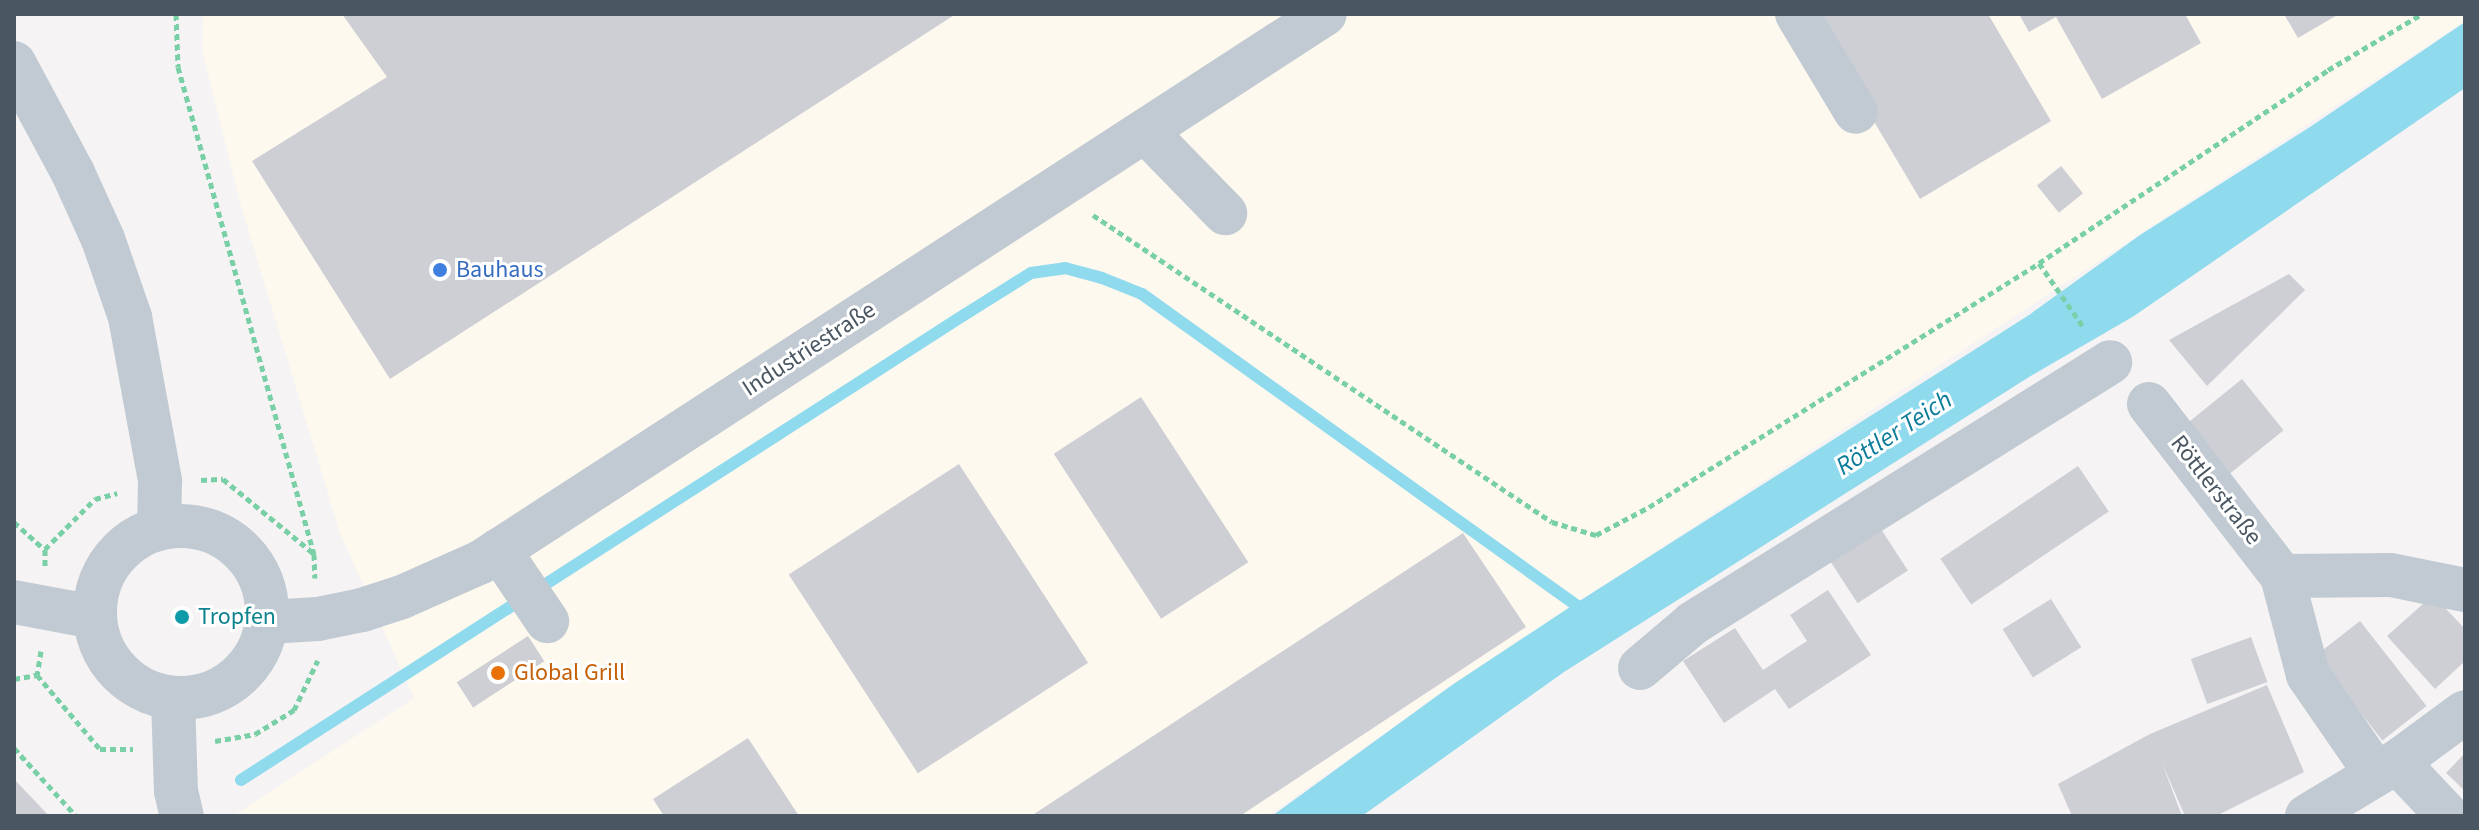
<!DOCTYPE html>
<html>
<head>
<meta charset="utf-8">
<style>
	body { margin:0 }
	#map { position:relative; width:2479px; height:830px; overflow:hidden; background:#f5f3f3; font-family:"Source Sans 3",sans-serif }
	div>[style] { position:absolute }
	.commercial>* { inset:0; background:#fdf9ef }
	.water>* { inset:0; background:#90daee }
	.stream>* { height:12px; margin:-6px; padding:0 6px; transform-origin:6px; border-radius:6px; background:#90daee }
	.building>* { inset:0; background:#cdcfd5; transform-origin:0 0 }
	.path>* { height:5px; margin-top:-2.5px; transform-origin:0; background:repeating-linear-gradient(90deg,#7ad0a6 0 6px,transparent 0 10px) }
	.minor>* { height:44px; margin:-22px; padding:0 22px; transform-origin:22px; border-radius:22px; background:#c1cad2 }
	.minor>.ring { margin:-22px; padding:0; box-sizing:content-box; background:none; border:44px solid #c1cad2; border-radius:50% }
	.dots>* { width:22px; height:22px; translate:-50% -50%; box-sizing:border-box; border:4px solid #fff; border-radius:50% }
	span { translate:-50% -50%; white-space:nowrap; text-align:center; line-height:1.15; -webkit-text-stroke:6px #fff; paint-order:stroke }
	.shop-label { font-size:24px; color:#366cbe }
	.left { translate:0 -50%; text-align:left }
	.street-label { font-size:24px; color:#4a5661 }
	.culture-label { font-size:24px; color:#0d838f }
	.food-label { font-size:24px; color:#c56008 }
	.water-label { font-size:26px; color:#0c7c9b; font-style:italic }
	.frame { position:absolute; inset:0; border:16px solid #4a5661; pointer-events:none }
</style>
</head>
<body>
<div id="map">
	<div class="commercial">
		<div style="clip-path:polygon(203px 14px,2465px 14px,2465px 21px,1455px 683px,1268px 816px,233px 816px,414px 698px,340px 533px,241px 206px,202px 50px)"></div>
	</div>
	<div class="water">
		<div style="clip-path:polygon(2465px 22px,2465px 88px,2134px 316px,2029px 377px,1564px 672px,1362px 816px,1272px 816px,1452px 685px,1570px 607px,2029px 315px,2140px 235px,2310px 127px)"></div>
	</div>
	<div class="stream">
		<div style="left:241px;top:780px;width:860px;rotate:-32.75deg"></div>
		<div style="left:964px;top:315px;width:79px;rotate:-32.1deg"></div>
		<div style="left:1031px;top:273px;width:34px;rotate:-8deg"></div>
		<div style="left:1065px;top:268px;width:38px;rotate:15deg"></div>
		<div style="left:1102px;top:278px;width:43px;rotate:21.8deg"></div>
		<div style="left:1142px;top:294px;width:548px;rotate:35.63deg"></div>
	</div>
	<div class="building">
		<div style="clip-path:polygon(342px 14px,956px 14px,390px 379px,252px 161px,387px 77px)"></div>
		<div style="clip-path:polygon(1810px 14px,1988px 14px,2051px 121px,1920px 199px)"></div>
		<div style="clip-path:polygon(2019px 14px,2185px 14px,2201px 43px,2102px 99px,2056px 17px,2029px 32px)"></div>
		<div style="clip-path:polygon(2284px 14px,2339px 14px,2298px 38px)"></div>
		<div style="left:2061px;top:166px;width:35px;height:31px;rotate:51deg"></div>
		<div style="clip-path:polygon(2289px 274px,2305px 290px,2207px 386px,2169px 340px)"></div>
		<div style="left:2242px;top:379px;width:66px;height:70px;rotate:51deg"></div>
		<div style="left:1141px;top:397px;width:197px;height:104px;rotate:57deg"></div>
		<div style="left:959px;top:464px;width:237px;height:203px;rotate:57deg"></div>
		<div style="left:2078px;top:466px;width:55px;height:166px;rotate:56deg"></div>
		<div style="left:1879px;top:526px;width:53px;height:60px;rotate:57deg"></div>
		<div style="clip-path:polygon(1463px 533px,1526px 627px,1240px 816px,1031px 816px)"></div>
		<div style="clip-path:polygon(1828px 590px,1871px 655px,1789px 709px,1775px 689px,1724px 723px,1683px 661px,1735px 628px,1763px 670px,1807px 641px,1790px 615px)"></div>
		<div style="clip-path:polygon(2433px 595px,2465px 629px,2465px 661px,2435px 689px,2387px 636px)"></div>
		<div style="left:2051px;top:599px;width:57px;height:57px;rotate:58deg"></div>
		<div style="left:2360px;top:621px;width:108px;height:56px;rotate:52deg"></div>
		<div style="left:528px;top:636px;width:30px;height:85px;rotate:57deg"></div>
		<div style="left:2251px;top:637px;width:48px;height:64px;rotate:70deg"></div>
		<div style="clip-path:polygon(2267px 685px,2304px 772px,2216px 816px,2185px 816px,2162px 763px,2182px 816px,2072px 816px,2058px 784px,2150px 734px)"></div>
		<div style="clip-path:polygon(748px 738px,799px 816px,664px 816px,653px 799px)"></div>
		<div style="clip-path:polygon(2465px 753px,2465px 791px,2446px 773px)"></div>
		<div style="clip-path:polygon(14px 779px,49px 816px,14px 816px)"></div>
	</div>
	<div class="path">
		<div style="left:176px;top:14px;width:53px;rotate:87.8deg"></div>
		<div style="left:178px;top:67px;width:506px;rotate:74.4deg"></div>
		<div style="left:314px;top:554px;width:24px;rotate:88deg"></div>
		<div style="left:1093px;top:215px;width:552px;rotate:33.78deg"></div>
		<div style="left:1552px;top:522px;width:46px;rotate:16.5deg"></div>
		<div style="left:1596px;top:535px;width:60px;rotate:-27.8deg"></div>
		<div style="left:1649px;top:507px;width:460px;rotate:-32deg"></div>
		<div style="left:2039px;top:263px;width:348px;rotate:-33.7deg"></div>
		<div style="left:2328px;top:70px;width:109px;rotate:-30.8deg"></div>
		<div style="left:2039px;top:263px;width:79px;rotate:55.3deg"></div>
		<div style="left:201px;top:480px;width:22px;rotate:-3deg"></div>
		<div style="left:223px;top:479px;width:117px;rotate:39.4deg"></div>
		<div style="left:14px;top:522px;width:42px;rotate:42.1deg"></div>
		<div style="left:45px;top:550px;width:16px;rotate:90deg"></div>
		<div style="left:45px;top:549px;width:71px;rotate:-45deg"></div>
		<div style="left:95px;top:499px;width:23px;rotate:-15deg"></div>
		<div style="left:41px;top:651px;width:24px;rotate:99deg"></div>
		<div style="left:37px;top:675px;width:97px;rotate:49.6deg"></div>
		<div style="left:100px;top:749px;width:33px"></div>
		<div style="left:14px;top:679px;width:23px;rotate:-10deg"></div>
		<div style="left:215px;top:741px;width:41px;rotate:-9.9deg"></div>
		<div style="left:255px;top:734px;width:46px;rotate:-31.6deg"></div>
		<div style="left:294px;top:710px;width:55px;rotate:-64.4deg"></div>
		<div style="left:14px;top:748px;width:92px;rotate:47.6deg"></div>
	</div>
	<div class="minor">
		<div style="left:1797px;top:14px;width:114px;rotate:59deg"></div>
		<div style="left:14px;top:63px;width:125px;rotate:61.8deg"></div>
		<div style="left:73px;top:173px;width:72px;rotate:65.6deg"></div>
		<div style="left:103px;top:239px;width:83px;rotate:70.9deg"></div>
		<div style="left:130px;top:317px;width:167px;rotate:79.6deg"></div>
		<div style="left:160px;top:481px;width:47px;rotate:91.2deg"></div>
		<div style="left:1145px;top:131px;width:115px;rotate:45.7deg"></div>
		<div style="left:2149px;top:404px;width:217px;rotate:52.3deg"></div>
		<div style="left:2282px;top:576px;width:102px;rotate:75.3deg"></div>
		<div style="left:2308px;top:675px;width:118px;rotate:55.4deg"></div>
		<div class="ring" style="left:95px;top:526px;width:128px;height:128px"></div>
		<div style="left:499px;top:550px;width:86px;rotate:55.9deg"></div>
		<div style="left:2282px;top:576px;width:109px;rotate:-0.5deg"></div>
		<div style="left:2391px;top:575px;width:76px;rotate:11.5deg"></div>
		<div style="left:14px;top:602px;width:81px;rotate:10.6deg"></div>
		<div style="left:267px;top:622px;width:51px;rotate:-3.4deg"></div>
		<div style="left:318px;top:619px;width:45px;rotate:-11.6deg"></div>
		<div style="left:362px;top:610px;width:42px;rotate:-18deg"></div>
		<div style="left:402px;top:597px;width:86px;rotate:-23.9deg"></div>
		<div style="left:481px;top:562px;width:1006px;rotate:-33deg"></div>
		<div style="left:1640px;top:668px;width:70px;rotate:-40.3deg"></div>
		<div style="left:1693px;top:623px;width:492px;rotate:-32deg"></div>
		<div style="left:173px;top:698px;width:93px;rotate:88.2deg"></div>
		<div style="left:176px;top:791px;width:26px;rotate:77deg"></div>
		<div style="left:2397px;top:762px;width:74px;rotate:46.6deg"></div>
		<div style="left:2307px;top:816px;width:105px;rotate:-31deg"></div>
		<div style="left:2397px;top:762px;width:84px;rotate:-36.3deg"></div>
	</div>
	<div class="dots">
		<div style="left:440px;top:270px;background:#3f7fe0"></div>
		<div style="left:182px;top:617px;background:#0f9aa8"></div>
		<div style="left:498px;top:673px;background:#e8710a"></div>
	</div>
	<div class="shop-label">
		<span class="left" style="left:456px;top:270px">Bauhaus</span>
	</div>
	<div class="street-label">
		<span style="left:809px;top:349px;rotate:-33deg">Industriestraße</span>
		<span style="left:2216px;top:490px;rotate:52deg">Röttlerstraße</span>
	</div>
	<div class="culture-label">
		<span class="left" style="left:198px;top:617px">Tropfen</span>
	</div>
	<div class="food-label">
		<span class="left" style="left:514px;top:673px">Global Grill</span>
	</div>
	<div class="water-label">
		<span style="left:1894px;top:433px;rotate:-33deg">Röttler Teich</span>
	</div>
	<div class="frame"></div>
</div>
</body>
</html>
